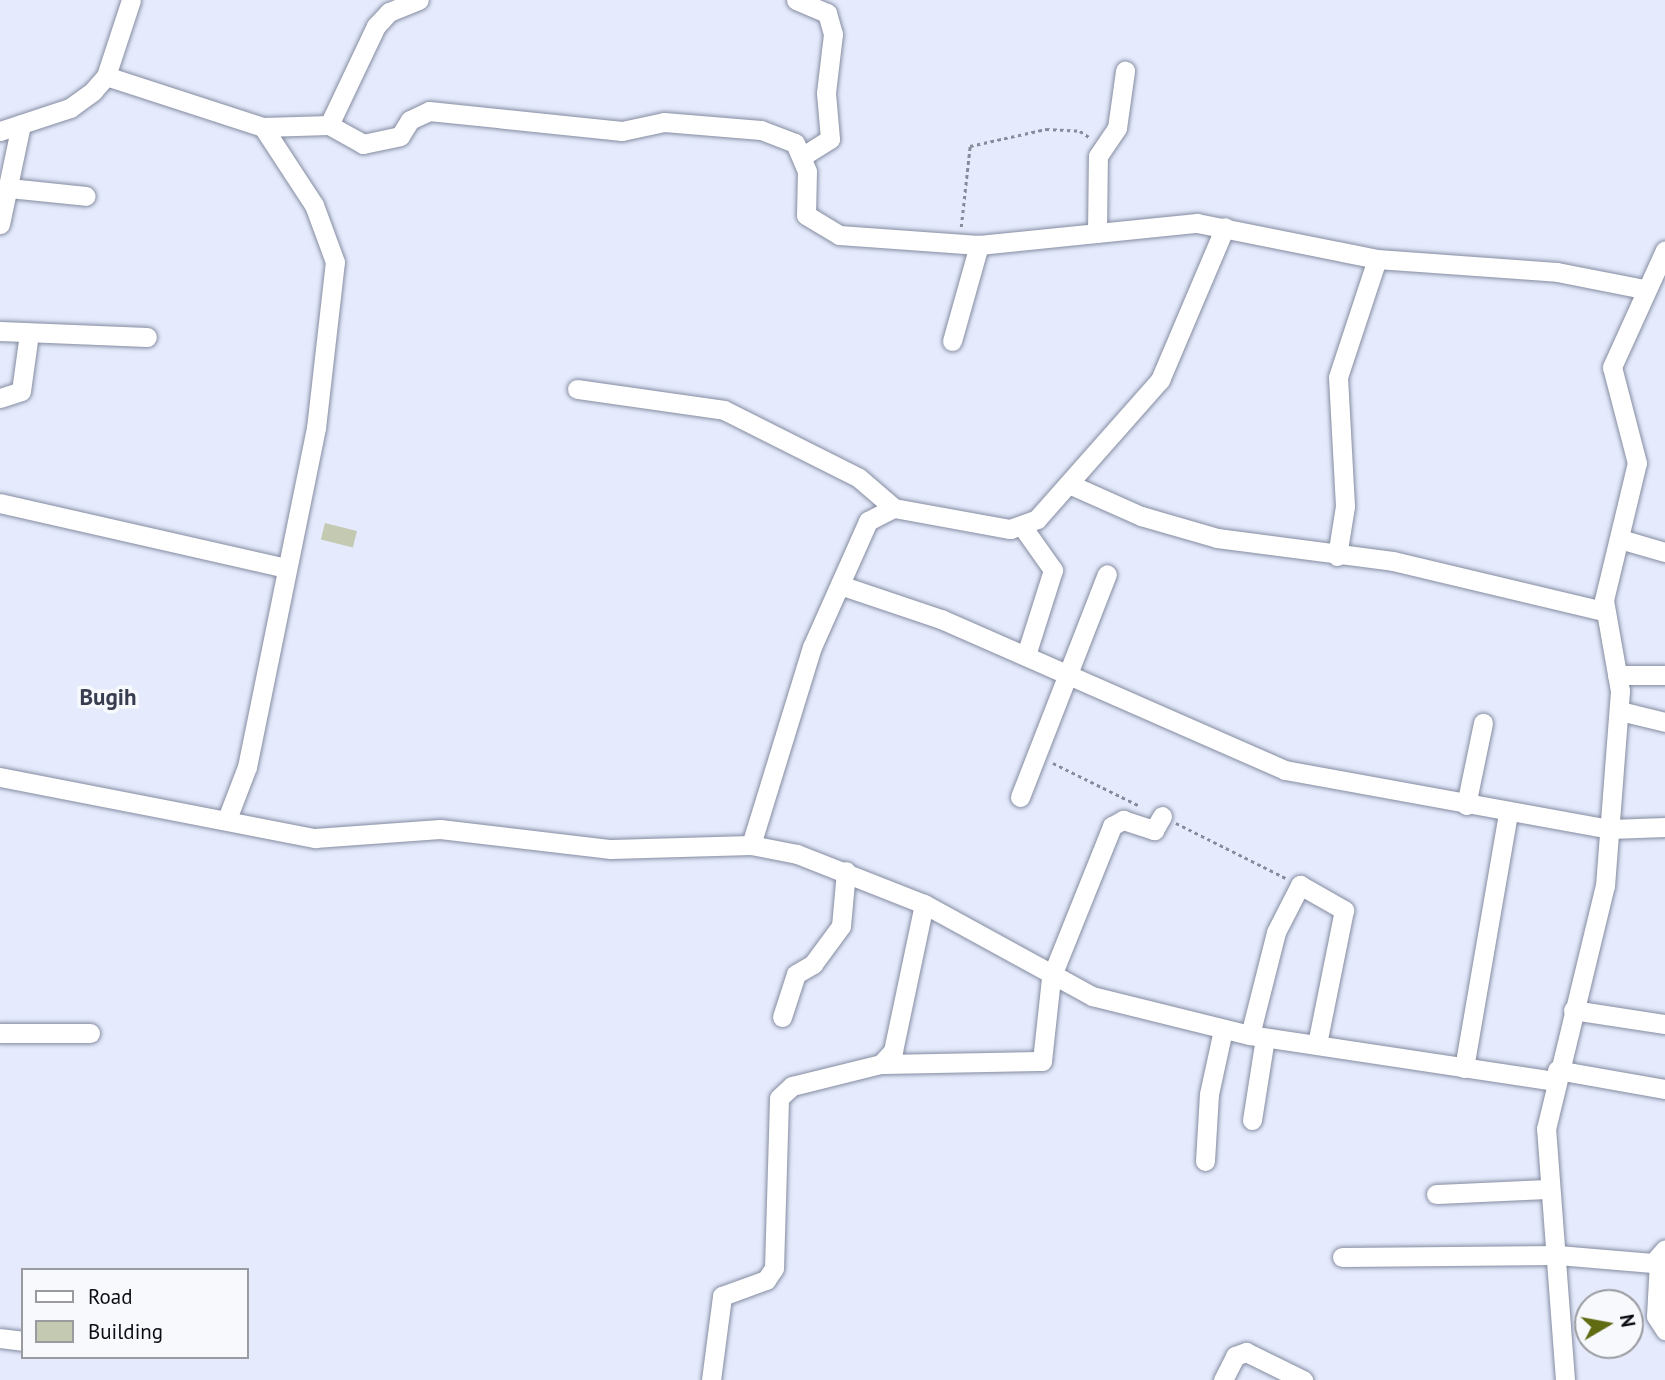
<!DOCTYPE html>
<html>
<head>
<meta charset="utf-8">
<style>
	body { margin:0 }
	#map { position:relative; width:1665px; height:1380px; overflow:hidden; background:#e5ebfd; font-family:"PT Sans",sans-serif }
	div>[style] { position:absolute }
	.building>* { inset:0; background:#c4c9b2; transform-origin:0 0 }
	.path>* { height:2.5px; margin-top:-1.25px; transform-origin:0; background:repeating-linear-gradient(90deg,#888c9a 0 3.5px,transparent 0 7px) }
	.roads { filter:drop-shadow(0 0 2px #858ca0) drop-shadow(0 0 2px #858ca0) }
	.minor>* { height:19px; margin:-9.5px; padding:0 9.5px; transform-origin:9.5px; border-radius:9.5px; background:#fff }
	span { translate:-50% -50%; white-space:nowrap; text-align:center; line-height:1.15; -webkit-text-stroke:7px #f7f9fd; paint-order:stroke }
	.quarter-label { font-size:23px; color:#383d4f; font-weight:700 }
	.legend { position:absolute; left:21px; top:1268px; width:228px; height:91px; box-sizing:border-box; background:#f7f9fd; border:2px solid #999ba0; margin:0; padding:9px 12px; list-style:none; font-size:21px; color:#0b0d14 }
	.legend li { display:flex; align-items:center; gap:14px; height:35px }
	.legend b { width:35px; border:2px solid #999ba0 }
	.north { position:absolute; left:1574px; top:1289px; width:70px; height:70px; box-sizing:border-box; background:#f7f9fd; border:2px solid #999ba0; border-radius:50%; rotate:80deg; font-size:19px; font-weight:700; line-height:28px; text-align:center; color:#0b0d14 }
	.north::after { content:''; display:block; margin:auto; width:24px; height:32px; background:#606b12; clip-path:polygon(50% 0,100% 100%,50% 72%,0 100%) }
</style>
</head>
<body>
<div id="map">
	<div class="building">
		<div style="left:325px;top:523px;width:33px;height:17px;rotate:14deg"></div>
	</div>
	<div class="path">
		<div style="left:961px;top:227px;width:81px;rotate:-83.7deg"></div>
		<div style="left:970px;top:146px;width:78px;rotate:-12.6deg"></div>
		<div style="left:1046px;top:129px;width:34px;rotate:3deg"></div>
		<div style="left:1080px;top:131px;width:11px;rotate:34deg"></div>
		<div style="left:1053px;top:763px;width:95px;rotate:26.3deg"></div>
		<div style="left:1176px;top:823px;width:123px;rotate:26.6deg"></div>
	</div>
	<div class="roads">
		<div class="minor">
			<div style="left:796px;top:0;width:34px;rotate:23deg"></div>
			<div style="left:827px;top:13px;width:22px;rotate:74deg"></div>
			<div style="left:833px;top:34px;width:59px;rotate:96.8deg"></div>
			<div style="left:826px;top:93px;width:46px;rotate:85deg"></div>
			<div style="left:830px;top:139px;width:32px;rotate:148deg"></div>
			<div style="left:106px;top:76px;width:165px;rotate:18deg"></div>
			<div style="left:263px;top:127px;width:66px;rotate:-1.7deg"></div>
			<div style="left:329px;top:125px;width:39px;rotate:29deg"></div>
			<div style="left:363px;top:144px;width:38px;rotate:-12deg"></div>
			<div style="left:400px;top:136px;width:19px;rotate:-58deg"></div>
			<div style="left:410px;top:120px;width:21px;rotate:-25deg"></div>
			<div style="left:429px;top:111px;width:194px;rotate:5.9deg"></div>
			<div style="left:622px;top:131px;width:43px;rotate:-12.1deg"></div>
			<div style="left:664px;top:122px;width:97px;rotate:4.7deg"></div>
			<div style="left:761px;top:130px;width:36px;rotate:21deg"></div>
			<div style="left:795px;top:143px;width:30px;rotate:67deg"></div>
			<div style="left:807px;top:171px;width:44px;rotate:91.3deg"></div>
			<div style="left:806px;top:215px;width:39px;rotate:31deg"></div>
			<div style="left:839px;top:235px;width:140px;rotate:4.1deg"></div>
			<div style="left:979px;top:245px;width:219px;rotate:-5.8deg"></div>
			<div style="left:1197px;top:223px;width:184px;rotate:11.3deg"></div>
			<div style="left:1377px;top:259px;width:180px;rotate:4.1deg"></div>
			<div style="left:1557px;top:272px;width:89px;rotate:11.1deg"></div>
			<div style="left:329px;top:125px;width:110px;rotate:-64.6deg"></div>
			<div style="left:376px;top:26px;width:19px;rotate:-47deg"></div>
			<div style="left:389px;top:12px;width:32px;rotate:-22deg"></div>
			<div style="left:0;top:131px;width:74px;rotate:-18.2deg"></div>
			<div style="left:70px;top:108px;width:29px;rotate:-36deg"></div>
			<div style="left:93px;top:91px;width:20px;rotate:-49deg"></div>
			<div style="left:106px;top:76px;width:80px;rotate:-71.8deg"></div>
			<div style="left:9px;top:188px;width:77px;rotate:5.9deg"></div>
			<div style="left:0;top:224px;width:102px;rotate:-78.1deg"></div>
			<div style="left:1097px;top:233px;width:77px;rotate:-89.3deg"></div>
			<div style="left:1098px;top:156px;width:34px;rotate:-56deg"></div>
			<div style="left:1117px;top:128px;width:58px;rotate:-82deg"></div>
			<div style="left:0;top:331px;width:147px;rotate:2.3deg"></div>
			<div style="left:952px;top:341px;width:100px;rotate:-74.3deg"></div>
			<div style="left:577px;top:389px;width:148px;rotate:8.1deg"></div>
			<div style="left:724px;top:410px;width:151px;rotate:26.7deg"></div>
			<div style="left:859px;top:478px;width:46px;rotate:40.6deg"></div>
			<div style="left:0;top:398px;width:22px;rotate:-18deg"></div>
			<div style="left:21px;top:391px;width:59px;rotate:-82.1deg"></div>
			<div style="left:1069px;top:484px;width:79px;rotate:24deg"></div>
			<div style="left:1141px;top:516px;width:79px;rotate:16.1deg"></div>
			<div style="left:1217px;top:538px;width:177px;rotate:7.4deg"></div>
			<div style="left:1393px;top:561px;width:216px;rotate:13.4deg"></div>
			<div style="left:0;top:503px;width:294px;rotate:12.8deg"></div>
			<div style="left:1022px;top:526px;width:54px;rotate:54.8deg"></div>
			<div style="left:1053px;top:570px;width:89px;rotate:107.6deg"></div>
			<div style="left:1620px;top:539px;width:47px;rotate:16.1deg"></div>
			<div style="left:1337px;top:556px;width:51px;rotate:-80.9deg"></div>
			<div style="left:1345px;top:506px;width:129px;rotate:-93.1deg"></div>
			<div style="left:1338px;top:377px;width:124px;rotate:-71.7deg"></div>
			<div style="left:840px;top:585px;width:107px;rotate:18.6deg"></div>
			<div style="left:941px;top:619px;width:376px;rotate:23.7deg"></div>
			<div style="left:1285px;top:770px;width:330px;rotate:10.3deg"></div>
			<div style="left:1610px;top:829px;width:55px;rotate:-2.1deg"></div>
			<div style="left:1617px;top:675px;width:48px"></div>
			<div style="left:1620px;top:711px;width:46px;rotate:13.7deg"></div>
			<div style="left:0;top:777px;width:321px;rotate:11deg"></div>
			<div style="left:315px;top:838px;width:125px;rotate:-4.1deg"></div>
			<div style="left:440px;top:829px;width:172px;rotate:6.7deg"></div>
			<div style="left:611px;top:849px;width:140px;rotate:-1.6deg"></div>
			<div style="left:751px;top:845px;width:47px;rotate:11.1deg"></div>
			<div style="left:797px;top:854px;width:136px;rotate:21.5deg"></div>
			<div style="left:924px;top:904px;width:192px;rotate:28.7deg"></div>
			<div style="left:1092px;top:996px;width:163px;rotate:13.9deg"></div>
			<div style="left:1250px;top:1035px;width:308px;rotate:8.6deg"></div>
			<div style="left:1020px;top:797px;width:239px;rotate:-68.7deg"></div>
			<div style="left:1466px;top:805px;width:84px;rotate:-78.3deg"></div>
			<div style="left:227px;top:819px;width:56px;rotate:-69deg"></div>
			<div style="left:247px;top:767px;width:346px;rotate:-78.5deg"></div>
			<div style="left:316px;top:428px;width:167px;rotate:-83.5deg"></div>
			<div style="left:335px;top:262px;width:61px;rotate:-110.2deg"></div>
			<div style="left:314px;top:205px;width:93px;rotate:-123.2deg"></div>
			<div style="left:751px;top:845px;width:207px;rotate:-72.9deg"></div>
			<div style="left:812px;top:647px;width:138px;rotate:-66deg"></div>
			<div style="left:868px;top:521px;width:29px;rotate:-27deg"></div>
			<div style="left:894px;top:508px;width:118px;rotate:10.3deg"></div>
			<div style="left:1010px;top:529px;width:29px;rotate:-20deg"></div>
			<div style="left:1037px;top:519px;width:186px;rotate:-48.5deg"></div>
			<div style="left:1160px;top:380px;width:166px;rotate:-67deg"></div>
			<div style="left:1573px;top:1010px;width:93px;rotate:8.7deg"></div>
			<div style="left:782px;top:1017px;width:45px;rotate:-72deg"></div>
			<div style="left:796px;top:974px;width:20px;rotate:-30deg"></div>
			<div style="left:813px;top:964px;width:47px;rotate:-53.6deg"></div>
			<div style="left:841px;top:926px;width:55px;rotate:-84.8deg"></div>
			<div style="left:0;top:1033px;width:90px"></div>
			<div style="left:1250px;top:1035px;width:106px;rotate:-75.8deg"></div>
			<div style="left:1276px;top:932px;width:53px;rotate:-62.9deg"></div>
			<div style="left:1300px;top:885px;width:51px;rotate:29.6deg"></div>
			<div style="left:1344px;top:910px;width:137px;rotate:101.4deg"></div>
			<div style="left:881px;top:1064px;width:161px;rotate:-1.1deg"></div>
			<div style="left:1042px;top:1061px;width:83px;rotate:-83.8deg"></div>
			<div style="left:1051px;top:978px;width:164px;rotate:-68.1deg"></div>
			<div style="left:1112px;top:826px;width:13px;rotate:-29deg"></div>
			<div style="left:1123px;top:820px;width:33px;rotate:18deg"></div>
			<div style="left:1154px;top:830px;width:16px;rotate:-60deg"></div>
			<div style="left:1464px;top:1068px;width:259px;rotate:-80.2deg"></div>
			<div style="left:1557px;top:1070px;width:110px;rotate:10deg"></div>
			<div style="left:1252px;top:1120px;width:83px;rotate:-81deg"></div>
			<div style="left:1205px;top:1161px;width:67px;rotate:-86.6deg"></div>
			<div style="left:1209px;top:1094px;width:66px;rotate:-77.7deg"></div>
			<div style="left:1436px;top:1194px;width:112px;rotate:-2.6deg"></div>
			<div style="left:1342px;top:1257px;width:216px;rotate:-0.5deg"></div>
			<div style="left:1558px;top:1255px;width:95px;rotate:4.8deg"></div>
			<div style="left:1653px;top:1263px;width:18px;rotate:-49deg"></div>
			<div style="left:1659px;top:1261px;width:55px;rotate:93.1deg"></div>
			<div style="left:1656px;top:1316px;width:17px;rotate:57deg"></div>
			<div style="left:0;top:1338px;width:23px;rotate:7deg"></div>
			<div style="left:711px;top:1380px;width:85px;rotate:-82.5deg"></div>
			<div style="left:722px;top:1296px;width:47px;rotate:-20deg"></div>
			<div style="left:766px;top:1280px;width:14px;rotate:-56deg"></div>
			<div style="left:774px;top:1268px;width:170px;rotate:-88.3deg"></div>
			<div style="left:779px;top:1098px;width:18px;rotate:-43deg"></div>
			<div style="left:792px;top:1086px;width:92px;rotate:-13.9deg"></div>
			<div style="left:881px;top:1064px;width:18px;rotate:-47deg"></div>
			<div style="left:893px;top:1051px;width:150px;rotate:-78.1deg"></div>
			<div style="left:1223px;top:1380px;width:27px;rotate:-63deg"></div>
			<div style="left:1235px;top:1356px;width:12px;rotate:-20deg"></div>
			<div style="left:1246px;top:1352px;width:64px;rotate:26.2deg"></div>
			<div style="left:1565px;top:1380px;width:252px;rotate:-94.3deg"></div>
			<div style="left:1546px;top:1129px;width:250px;rotate:-76.4deg"></div>
			<div style="left:1605px;top:886px;width:196px;rotate:-85.6deg"></div>
			<div style="left:1620px;top:691px;width:92px;rotate:-100deg"></div>
			<div style="left:1604px;top:600px;width:141px;rotate:-76.5deg"></div>
			<div style="left:1637px;top:463px;width:99px;rotate:-104.6deg"></div>
			<div style="left:1612px;top:367px;width:128px;rotate:-65.6deg"></div>
		</div>
	</div>
	<div class="quarter-label">
		<span style="left:108px;top:697px">Bugih</span>
	</div>
	<ul class="legend">
	<li><b style="height:9px;background:#fff"></b>Road</li>
	<li><b style="height:19px;background:#c4c9b2"></b>Building</li>
	</ul>
	<div class="north">N</div>
</div>
</body>
</html>
